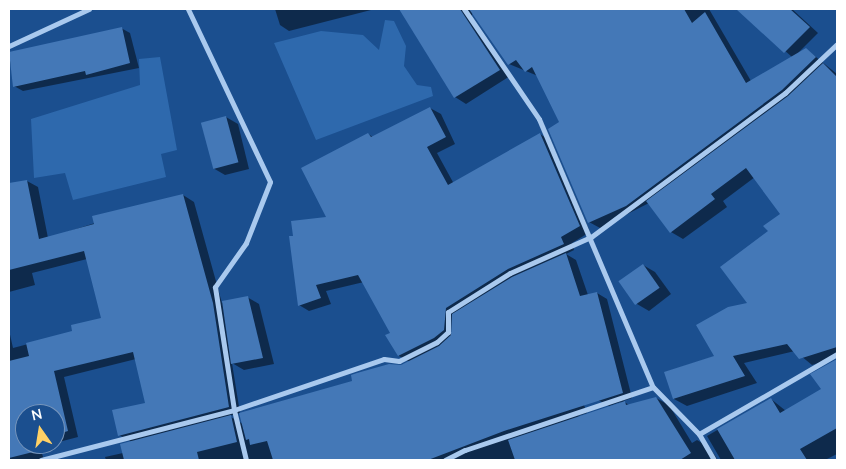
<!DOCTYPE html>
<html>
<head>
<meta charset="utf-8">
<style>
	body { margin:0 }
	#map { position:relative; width:846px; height:469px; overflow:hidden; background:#1b4f8f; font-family:"Nunito Sans",sans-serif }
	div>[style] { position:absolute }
	.green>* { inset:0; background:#2e69ad }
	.shadow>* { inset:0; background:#0007 }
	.building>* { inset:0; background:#4478b7; transform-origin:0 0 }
	.street>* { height:5px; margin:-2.5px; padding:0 2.5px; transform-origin:2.5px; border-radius:2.5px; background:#a9c9ee }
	span { translate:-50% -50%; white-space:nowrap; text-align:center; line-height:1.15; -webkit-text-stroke:4px #1b4f8f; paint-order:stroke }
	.frame { position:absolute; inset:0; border:10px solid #fff; pointer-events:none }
	.north { position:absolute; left:15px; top:404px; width:50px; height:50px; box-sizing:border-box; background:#1b4f8f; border:1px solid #7695bc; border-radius:50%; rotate:347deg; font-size:14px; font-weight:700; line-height:20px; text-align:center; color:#fff }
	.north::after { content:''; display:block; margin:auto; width:18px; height:22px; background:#ffd166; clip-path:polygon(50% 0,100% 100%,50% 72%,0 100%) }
</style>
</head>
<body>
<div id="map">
	<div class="green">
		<div style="clip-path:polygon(385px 20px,394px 21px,406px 46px,404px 66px,417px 85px,431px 87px,433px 96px,316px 140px,274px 43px,321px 31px,363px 35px,379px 50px)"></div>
		<div style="clip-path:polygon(160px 57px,177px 150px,161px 154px,166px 177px,73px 200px,65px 173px,34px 178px,31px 119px,140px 85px,139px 59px)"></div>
	</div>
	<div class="shadow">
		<div style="clip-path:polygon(275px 9px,370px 9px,371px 10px,289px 31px,280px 25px)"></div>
		<div style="clip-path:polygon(401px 9px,709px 9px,751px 81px,792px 57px,738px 9px,792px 9px,818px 33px,798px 53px,806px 49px,837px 74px,837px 357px,812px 365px,795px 351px,744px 363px,757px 383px,687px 406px,674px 399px,666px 372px,716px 356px,749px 304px,769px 232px,782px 214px,755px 177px,723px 201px,727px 207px,683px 239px,671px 232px,649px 203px,600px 228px,589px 222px,560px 123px,538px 76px,509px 64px,473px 12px,471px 18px,510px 76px,466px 104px,455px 97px)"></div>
		<div style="clip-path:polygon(121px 28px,130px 33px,139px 68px,23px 91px,14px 86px,9px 53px)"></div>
		<div style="clip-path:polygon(430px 108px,441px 114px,455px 144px,437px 153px,454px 184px,540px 134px,551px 141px,590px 232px,572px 243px,574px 250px,566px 254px,576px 260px,588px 295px,597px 293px,607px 299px,632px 398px,623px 401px,629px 405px,656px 398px,669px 405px,692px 443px,697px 440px,709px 447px,718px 460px,634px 460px,605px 411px,623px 401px,609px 406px,578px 389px,587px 413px,578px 416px,590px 423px,604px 460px,106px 460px,105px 457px,123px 453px,132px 442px,119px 435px,147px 404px,136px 359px,64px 377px,78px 437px,55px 443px,55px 414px,25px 414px,25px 444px,52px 444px,40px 447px,44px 460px,9px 460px,9px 330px,13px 348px,74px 332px,103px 319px,87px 259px,32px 273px,35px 285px,9px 292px,9px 186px,27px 181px,38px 187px,48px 238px,183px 195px,194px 202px,222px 303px,247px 297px,259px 304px,274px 364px,244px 370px,232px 363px,240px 413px,229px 416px,243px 424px,410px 362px,399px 356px,387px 336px,392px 333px,364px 282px,326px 291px,331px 304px,309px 311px,299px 305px,328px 218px,368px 134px,373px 137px)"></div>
		<div style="clip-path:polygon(226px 117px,238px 124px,249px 169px,225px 175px,213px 168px)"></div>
		<div style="clip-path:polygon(643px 265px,655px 272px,671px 294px,649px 311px,637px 304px)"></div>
		<div style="clip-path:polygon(837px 360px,837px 454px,825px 460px,721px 460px,707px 436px,771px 399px,786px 411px,823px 389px,812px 375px)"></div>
	</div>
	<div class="building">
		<div style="clip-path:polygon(399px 9px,460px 9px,500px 70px,454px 98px)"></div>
		<div style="clip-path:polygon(469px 9px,684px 9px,692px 23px,705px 12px,746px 83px,806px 48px,816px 57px,782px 90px,626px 206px,588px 223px,548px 129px,559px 122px,532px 67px,525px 72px,516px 60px,508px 65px)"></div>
		<div style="clip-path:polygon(736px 9px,790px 9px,810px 27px,784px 53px)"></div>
		<div style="clip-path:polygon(122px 27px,130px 63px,86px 75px,85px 71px,13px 87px,9px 52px)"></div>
		<div style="clip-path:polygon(823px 63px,837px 77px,837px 347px,799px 359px,787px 344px,733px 356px,745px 376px,673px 399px,664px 372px,714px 356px,696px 325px,728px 307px,747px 303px,720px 267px,768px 231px,763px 226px,780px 214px,746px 168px,711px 194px,715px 199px,670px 233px,646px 201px,788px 96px)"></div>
		<div style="clip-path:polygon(430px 107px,446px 137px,427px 147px,448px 185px,540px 133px,580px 226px,561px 237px,564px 244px,508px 269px,446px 308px,444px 330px,434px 338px,398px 356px,385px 335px,390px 333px,358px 275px,316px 285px,321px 298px,298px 306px,289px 236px,293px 236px,291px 221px,326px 217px,301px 168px,368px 133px,371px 137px)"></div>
		<div style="left:226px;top:116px;width:48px;height:26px;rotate:75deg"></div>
		<div style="clip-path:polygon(27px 180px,39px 239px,94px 224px,92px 216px,183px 194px,213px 303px,229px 407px,118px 436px,112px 410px,145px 403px,133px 352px,54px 371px,68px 431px,55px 435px,55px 414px,25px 414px,25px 444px,31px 444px,33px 452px,9px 458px,9px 361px,29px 356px,26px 343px,72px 331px,71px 325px,101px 318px,84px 251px,9px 270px,9px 183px)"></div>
		<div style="clip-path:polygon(566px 253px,580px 296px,597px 292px,623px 393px,504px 431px,428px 460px,273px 460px,267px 441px,250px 445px,249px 439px,246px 440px,239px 413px,352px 381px,351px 375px,357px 373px,389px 364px,401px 365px,439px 346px,451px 335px,452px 314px,512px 277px)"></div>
		<div style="left:643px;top:264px;width:29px;height:30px;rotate:55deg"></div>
		<div style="clip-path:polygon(248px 296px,263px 358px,231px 364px,222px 301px)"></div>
		<div style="clip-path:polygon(837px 359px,837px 428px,800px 449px,807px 460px,735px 460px,717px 429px,771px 398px,780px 413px,821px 389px,810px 374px)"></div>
		<div style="clip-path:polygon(656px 397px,691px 453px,680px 460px,515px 460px,508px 440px,625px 401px,626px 405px)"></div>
		<div style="clip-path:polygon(231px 415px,237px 442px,197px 452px,199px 460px,124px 460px,120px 444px)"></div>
	</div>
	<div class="street">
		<div style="left:188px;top:9px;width:191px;rotate:64.6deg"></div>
		<div style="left:270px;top:182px;width:66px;rotate:111.5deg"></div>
		<div style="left:246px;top:243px;width:54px;rotate:125.2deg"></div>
		<div style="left:215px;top:287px;width:124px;rotate:81.2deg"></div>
		<div style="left:234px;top:410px;width:51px;rotate:76.5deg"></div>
		<div style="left:464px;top:9px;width:133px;rotate:55.7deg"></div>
		<div style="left:539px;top:119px;width:291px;rotate:67deg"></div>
		<div style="left:653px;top:387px;width:66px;rotate:45.6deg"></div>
		<div style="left:699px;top:434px;width:30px;rotate:60deg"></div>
		<div style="left:9px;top:46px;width:88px;rotate:-24.8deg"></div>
		<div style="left:699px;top:434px;width:160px;rotate:-30.1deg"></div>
		<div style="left:41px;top:460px;width:199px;rotate:-14.5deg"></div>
		<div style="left:234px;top:410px;width:158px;rotate:-18.8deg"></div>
		<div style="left:384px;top:359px;width:15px;rotate:8deg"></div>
		<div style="left:399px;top:361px;width:42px;rotate:-26.6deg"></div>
		<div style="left:437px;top:342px;width:15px;rotate:-42deg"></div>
		<div style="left:448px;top:332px;width:20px;rotate:-90deg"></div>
		<div style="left:448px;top:312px;width:73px;rotate:-32.2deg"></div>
		<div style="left:510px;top:273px;width:89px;rotate:-24deg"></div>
		<div style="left:591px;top:237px;width:242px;rotate:-36.6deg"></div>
		<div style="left:785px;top:93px;width:71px;rotate:-43.3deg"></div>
		<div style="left:445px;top:460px;width:22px;rotate:-27deg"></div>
		<div style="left:465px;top:450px;width:198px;rotate:-18.5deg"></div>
	</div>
	<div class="frame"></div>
	<div class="north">N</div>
</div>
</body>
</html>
